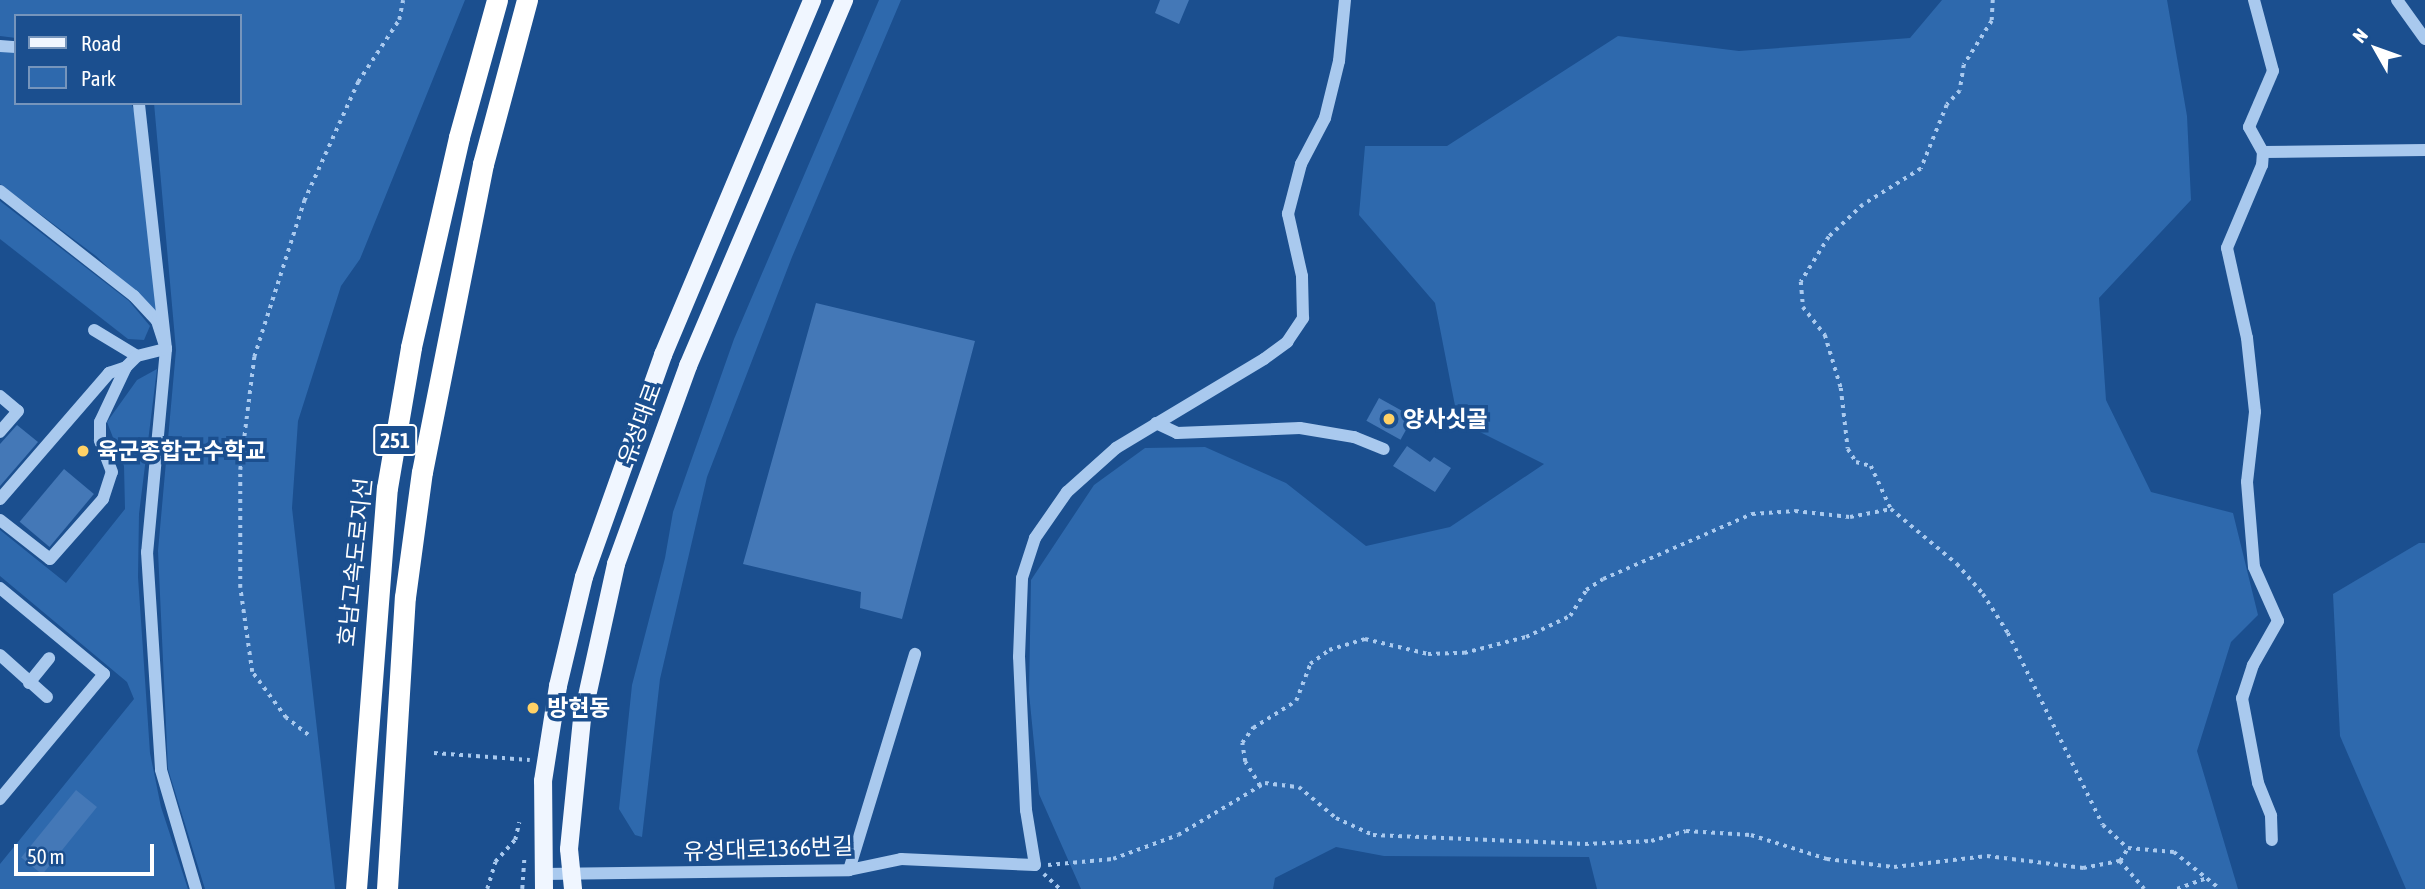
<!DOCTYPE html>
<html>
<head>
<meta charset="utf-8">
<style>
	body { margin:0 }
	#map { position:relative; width:2425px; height:889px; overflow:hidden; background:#1b4f8f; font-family:"Asap Condensed","Noto Sans KR",sans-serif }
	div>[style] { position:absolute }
	.green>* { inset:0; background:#2e69ad }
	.building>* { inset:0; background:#4478b7; transform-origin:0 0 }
	.path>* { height:3.5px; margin-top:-1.75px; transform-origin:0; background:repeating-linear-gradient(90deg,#a9c9ee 0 3.5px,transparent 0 8.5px) }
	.minor>* { height:12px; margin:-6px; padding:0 6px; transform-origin:6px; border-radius:6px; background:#a9c9ee }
	.major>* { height:18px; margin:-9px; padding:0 9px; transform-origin:9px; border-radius:9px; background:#f0f6ff }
	.highway>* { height:21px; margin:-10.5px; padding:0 10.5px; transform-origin:10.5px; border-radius:10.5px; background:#fff }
	.dots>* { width:19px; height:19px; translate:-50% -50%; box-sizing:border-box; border:4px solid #1b4f8f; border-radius:50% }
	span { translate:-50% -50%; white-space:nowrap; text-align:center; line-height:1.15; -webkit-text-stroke:7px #1b4f8f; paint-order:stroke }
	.shield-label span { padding:2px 5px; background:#1b4f8f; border:2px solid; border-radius:5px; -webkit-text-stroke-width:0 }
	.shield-label { font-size:21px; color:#fff; font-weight:700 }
	.poi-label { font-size:23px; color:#fff; font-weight:700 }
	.left { translate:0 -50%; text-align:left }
	.street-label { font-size:23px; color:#fff }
	.legend { position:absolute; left:14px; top:14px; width:228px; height:91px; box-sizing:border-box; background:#1b4f8f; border:2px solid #7695bc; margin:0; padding:9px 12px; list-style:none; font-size:21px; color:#fff }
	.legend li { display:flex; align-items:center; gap:14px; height:35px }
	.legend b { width:35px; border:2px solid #7695bc }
	.north { position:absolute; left:2341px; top:14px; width:70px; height:70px; -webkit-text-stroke:5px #1b4f8f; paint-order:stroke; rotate:310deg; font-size:19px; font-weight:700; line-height:28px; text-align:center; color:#fff }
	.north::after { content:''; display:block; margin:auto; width:24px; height:32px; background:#fff; clip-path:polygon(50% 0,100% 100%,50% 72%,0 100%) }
	.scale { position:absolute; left:14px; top:844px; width:140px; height:32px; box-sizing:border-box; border:4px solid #fff; border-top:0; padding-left:9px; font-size:21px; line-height:24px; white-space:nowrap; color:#fff; -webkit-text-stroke:5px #1b4f8f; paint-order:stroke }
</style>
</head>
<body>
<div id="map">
	<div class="green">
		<div style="clip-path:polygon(0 0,465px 0,360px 259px,341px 286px,298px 421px,292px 508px,335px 889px,205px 889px,168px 769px,158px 551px,176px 350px,154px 103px,240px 103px,240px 16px,16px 16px,16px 38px,0 36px)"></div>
		<div style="clip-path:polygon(879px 0,901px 0,792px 257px,707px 477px,660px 679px,642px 837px,635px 835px,619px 809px,632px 685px,665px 558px,673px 512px,734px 339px)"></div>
		<div style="clip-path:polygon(1942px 0,2167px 0,2187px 116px,2191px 200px,2099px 298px,2106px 400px,2151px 492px,2233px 513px,2258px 615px,2231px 642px,2197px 751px,2238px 889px,1597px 889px,1589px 857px,1384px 856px,1336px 847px,1275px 878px,1273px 889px,1081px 889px,1039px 794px,1029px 693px,1031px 580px,1094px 485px,1145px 448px,1205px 447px,1286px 483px,1366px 546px,1450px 527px,1544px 464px,1458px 421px,1435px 303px,1359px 215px,1365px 146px,1447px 146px,1618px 36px,1739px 51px,1910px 38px)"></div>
		<div style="clip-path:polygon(0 51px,16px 52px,16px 103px,131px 103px,137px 118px,161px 318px,96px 256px,0 184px)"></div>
		<div style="clip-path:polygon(0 201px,129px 301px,150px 326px,144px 340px,128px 339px,0 239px)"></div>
		<div style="clip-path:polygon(157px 369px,139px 514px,138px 577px,150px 753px,161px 807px,188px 889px,0 889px,0 864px,134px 699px,127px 682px,0 576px,0 530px,66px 583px,125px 509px,124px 466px,107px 422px,137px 380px)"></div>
		<div style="clip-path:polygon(2419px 543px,2425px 543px,2425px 889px,2406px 889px,2340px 736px,2333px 594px)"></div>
	</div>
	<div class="building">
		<div style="clip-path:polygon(1160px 0,1189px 0,1179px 24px,1155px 13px)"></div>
		<div style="clip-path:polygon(816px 303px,975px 341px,902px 619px,860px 608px,861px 592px,743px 564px)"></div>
		<div style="left:1379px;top:398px;width:39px;height:26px;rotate:29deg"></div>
		<div style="clip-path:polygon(17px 425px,38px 442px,0 486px,0 444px)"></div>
		<div style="clip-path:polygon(1407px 446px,1430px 462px,1434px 457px,1451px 468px,1435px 492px,1393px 466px)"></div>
		<div style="left:64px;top:469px;width:39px;height:69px;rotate:40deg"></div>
		<div style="left:76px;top:790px;width:27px;height:87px;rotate:39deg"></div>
	</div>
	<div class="path">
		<div style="left:1993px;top:0;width:21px;rotate:93deg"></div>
		<div style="left:1992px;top:21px;width:52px;rotate:122.5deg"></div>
		<div style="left:1964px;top:65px;width:26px;rotate:99deg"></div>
		<div style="left:1960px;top:91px;width:19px;rotate:133deg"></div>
		<div style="left:1947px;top:105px;width:69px;rotate:112.1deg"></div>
		<div style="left:1921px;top:169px;width:68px;rotate:148.2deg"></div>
		<div style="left:1863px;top:205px;width:47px;rotate:136.7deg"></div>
		<div style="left:1829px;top:237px;width:53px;rotate:121.9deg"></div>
		<div style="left:1801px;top:282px;width:25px;rotate:85deg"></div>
		<div style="left:1803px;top:307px;width:36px;rotate:52deg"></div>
		<div style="left:1825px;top:335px;width:55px;rotate:73.2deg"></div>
		<div style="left:1841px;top:388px;width:61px;rotate:83.5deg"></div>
		<div style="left:1848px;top:449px;width:15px;rotate:58deg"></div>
		<div style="left:1856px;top:462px;width:16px;rotate:15deg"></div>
		<div style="left:1871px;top:466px;width:47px;rotate:65.1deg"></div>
		<div style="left:1891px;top:509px;width:86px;rotate:39.8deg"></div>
		<div style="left:1957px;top:564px;width:40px;rotate:49deg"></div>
		<div style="left:1983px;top:594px;width:46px;rotate:57.3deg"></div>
		<div style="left:2008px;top:633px;width:214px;rotate:63.7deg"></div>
		<div style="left:2103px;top:825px;width:34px;rotate:43deg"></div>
		<div style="left:2128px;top:848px;width:46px;rotate:5deg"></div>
		<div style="left:2174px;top:852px;width:59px;rotate:38.8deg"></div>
		<div style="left:308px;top:735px;width:28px;rotate:-142deg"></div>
		<div style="left:286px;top:718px;width:57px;rotate:-126.5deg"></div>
		<div style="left:252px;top:672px;width:85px;rotate:-98.1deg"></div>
		<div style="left:240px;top:588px;width:118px;rotate:-90deg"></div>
		<div style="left:240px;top:470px;width:114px;rotate:-82.9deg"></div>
		<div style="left:254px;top:357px;width:164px;rotate:-72.2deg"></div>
		<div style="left:304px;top:201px;width:131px;rotate:-65.6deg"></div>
		<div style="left:358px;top:82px;width:74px;rotate:-56.5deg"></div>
		<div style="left:399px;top:20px;width:20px;rotate:-79deg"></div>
		<div style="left:434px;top:753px;width:96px;rotate:4.2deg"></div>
		<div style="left:1260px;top:786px;width:28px;rotate:-122deg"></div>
		<div style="left:1245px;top:762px;width:19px;rotate:-99deg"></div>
		<div style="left:1242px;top:743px;width:19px;rotate:-54deg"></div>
		<div style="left:1253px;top:728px;width:51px;rotate:-32.1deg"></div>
		<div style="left:1296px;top:701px;width:40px;rotate:-69deg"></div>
		<div style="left:1310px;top:664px;width:24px;rotate:-36deg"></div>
		<div style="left:1329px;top:650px;width:38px;rotate:-17deg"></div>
		<div style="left:1365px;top:639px;width:65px;rotate:13.4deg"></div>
		<div style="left:1428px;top:654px;width:36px;rotate:-2deg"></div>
		<div style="left:1464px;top:653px;width:64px;rotate:-14.5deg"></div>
		<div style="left:1526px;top:637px;width:49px;rotate:-25.5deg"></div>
		<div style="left:1570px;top:616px;width:31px;rotate:-58deg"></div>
		<div style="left:1586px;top:590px;width:20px;rotate:-33deg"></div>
		<div style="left:1603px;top:579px;width:163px;rotate:-23.6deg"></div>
		<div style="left:1752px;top:514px;width:43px;rotate:-4deg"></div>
		<div style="left:1795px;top:511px;width:55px;rotate:6.2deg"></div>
		<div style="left:1850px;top:517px;width:42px;rotate:-11deg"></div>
		<div style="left:2120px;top:861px;width:37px;rotate:49deg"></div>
		<div style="left:1048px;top:865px;width:65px;rotate:-5.3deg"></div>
		<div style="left:1113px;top:859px;width:69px;rotate:-20.3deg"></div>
		<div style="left:1178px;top:835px;width:101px;rotate:-30.9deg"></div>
		<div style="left:1265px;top:783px;width:34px;rotate:7deg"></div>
		<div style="left:1299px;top:787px;width:48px;rotate:40deg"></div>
		<div style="left:1336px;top:818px;width:41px;rotate:24.7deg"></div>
		<div style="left:1373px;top:835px;width:212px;rotate:2.4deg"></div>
		<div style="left:1585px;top:844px;width:66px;rotate:-2.6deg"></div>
		<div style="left:1651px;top:841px;width:36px;rotate:-16deg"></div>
		<div style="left:1686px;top:831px;width:65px;rotate:3.5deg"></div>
		<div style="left:1751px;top:835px;width:80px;rotate:17.5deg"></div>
		<div style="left:1827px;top:859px;width:67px;rotate:6.8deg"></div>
		<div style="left:1894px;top:867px;width:94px;rotate:-6.7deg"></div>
		<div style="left:1987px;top:856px;width:97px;rotate:7.1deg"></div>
		<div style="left:2083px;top:868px;width:38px;rotate:-11deg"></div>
		<div style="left:2120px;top:861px;width:15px;rotate:-58deg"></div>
		<div style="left:1044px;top:874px;width:22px;rotate:43deg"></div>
		<div style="left:487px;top:889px;width:28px;rotate:-73deg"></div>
		<div style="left:495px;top:862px;width:30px;rotate:-48deg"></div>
		<div style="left:515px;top:840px;width:18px;rotate:-77deg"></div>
		<div style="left:522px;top:889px;width:32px;rotate:-86deg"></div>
		<div style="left:2177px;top:889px;width:30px;rotate:-20deg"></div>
	</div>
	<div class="minor">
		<div style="left:2254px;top:0;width:73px;rotate:75deg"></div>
		<div style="left:2273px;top:71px;width:61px;rotate:113.2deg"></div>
		<div style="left:2249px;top:127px;width:29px;rotate:61deg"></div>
		<div style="left:2263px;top:152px;width:13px;rotate:94deg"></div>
		<div style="left:2262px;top:165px;width:90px;rotate:112.9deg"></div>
		<div style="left:2227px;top:248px;width:92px;rotate:77.5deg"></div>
		<div style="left:2247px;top:338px;width:74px;rotate:83.8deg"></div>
		<div style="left:2255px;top:412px;width:70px;rotate:96.5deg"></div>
		<div style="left:2247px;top:482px;width:85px;rotate:85.3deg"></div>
		<div style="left:2254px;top:567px;width:59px;rotate:66deg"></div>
		<div style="left:2278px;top:621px;width:51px;rotate:119.6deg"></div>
		<div style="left:2253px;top:665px;width:35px;rotate:108deg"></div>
		<div style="left:2242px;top:698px;width:86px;rotate:79.3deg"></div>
		<div style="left:2258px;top:783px;width:35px;rotate:68deg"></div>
		<div style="left:2271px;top:816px;width:24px;rotate:88deg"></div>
		<div style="left:2397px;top:0;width:48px;rotate:54.3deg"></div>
		<div style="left:0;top:46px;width:16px;rotate:4deg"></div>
		<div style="left:2263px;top:152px;width:162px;rotate:-0.7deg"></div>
		<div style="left:0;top:191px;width:170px;rotate:38.1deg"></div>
		<div style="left:134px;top:296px;width:34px;rotate:47deg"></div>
		<div style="left:157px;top:321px;width:29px;rotate:72deg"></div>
		<div style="left:166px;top:349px;width:204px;rotate:95.3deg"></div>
		<div style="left:147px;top:552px;width:218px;rotate:86.3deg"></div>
		<div style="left:161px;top:770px;width:124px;rotate:73.6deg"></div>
		<div style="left:94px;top:330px;width:50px;rotate:31.2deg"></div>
		<div style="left:137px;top:356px;width:30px;rotate:-14deg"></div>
		<div style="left:166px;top:349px;width:247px;rotate:-96.3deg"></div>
		<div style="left:0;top:396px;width:23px;rotate:40deg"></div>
		<div style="left:18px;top:411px;width:28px;rotate:131deg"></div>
		<div style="left:1156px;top:423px;width:23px;rotate:25deg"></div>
		<div style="left:1177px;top:433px;width:123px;rotate:-2.3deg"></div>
		<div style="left:1300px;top:428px;width:55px;rotate:9.5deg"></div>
		<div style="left:1354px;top:437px;width:32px;rotate:22deg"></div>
		<div style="left:0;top:499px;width:167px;rotate:-49.1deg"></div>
		<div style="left:109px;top:373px;width:18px;rotate:-19deg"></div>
		<div style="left:0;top:520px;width:63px;rotate:38deg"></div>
		<div style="left:50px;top:559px;width:80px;rotate:-48.5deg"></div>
		<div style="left:103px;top:499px;width:28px;rotate:-72deg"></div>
		<div style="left:112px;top:472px;width:34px;rotate:-111deg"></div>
		<div style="left:100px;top:440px;width:18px;rotate:-90deg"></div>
		<div style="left:100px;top:422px;width:61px;rotate:-64.7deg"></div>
		<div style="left:126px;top:367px;width:16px;rotate:-45deg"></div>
		<div style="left:0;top:588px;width:135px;rotate:39.6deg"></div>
		<div style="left:104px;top:674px;width:163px;rotate:129.8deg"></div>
		<div style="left:0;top:655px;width:63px;rotate:41.8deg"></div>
		<div style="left:29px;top:683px;width:32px;rotate:-51deg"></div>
		<div style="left:849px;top:870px;width:226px;rotate:-73deg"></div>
		<div style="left:543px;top:874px;width:306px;rotate:-0.7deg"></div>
		<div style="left:849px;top:870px;width:53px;rotate:-11.9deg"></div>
		<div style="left:901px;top:859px;width:134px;rotate:2.6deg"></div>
		<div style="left:1035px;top:865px;width:56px;rotate:-99.3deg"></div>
		<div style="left:1026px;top:810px;width:153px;rotate:-92.6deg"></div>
		<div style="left:1019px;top:657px;width:79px;rotate:-87.8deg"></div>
		<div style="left:1022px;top:578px;width:42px;rotate:-72deg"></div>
		<div style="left:1035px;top:538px;width:56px;rotate:-55.2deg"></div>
		<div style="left:1067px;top:492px;width:66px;rotate:-41.9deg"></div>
		<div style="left:1116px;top:448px;width:173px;rotate:-31deg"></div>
		<div style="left:1264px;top:359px;width:29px;rotate:-36deg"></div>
		<div style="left:1287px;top:342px;width:29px;rotate:-56deg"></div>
		<div style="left:1303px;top:318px;width:42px;rotate:-91.4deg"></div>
		<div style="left:1302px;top:276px;width:64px;rotate:-102.7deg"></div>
		<div style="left:1288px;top:214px;width:52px;rotate:-75.4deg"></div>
		<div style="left:1301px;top:164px;width:52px;rotate:-62.4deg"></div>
		<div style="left:1325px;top:118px;width:59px;rotate:-76.2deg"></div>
		<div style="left:1339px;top:61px;width:61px;rotate:-84.4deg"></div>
	</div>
	<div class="major">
		<div style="left:544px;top:889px;width:108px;rotate:-90.5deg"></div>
		<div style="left:543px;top:781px;width:96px;rotate:-81deg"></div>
		<div style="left:558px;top:686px;width:112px;rotate:-76.6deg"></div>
		<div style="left:584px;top:577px;width:236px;rotate:-70.4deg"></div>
		<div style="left:663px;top:355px;width:385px;rotate:-67.2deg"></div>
		<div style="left:573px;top:889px;width:40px;rotate:-95.7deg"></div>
		<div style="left:569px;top:849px;width:131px;rotate:-84.3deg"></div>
		<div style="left:582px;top:719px;width:159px;rotate:-77.6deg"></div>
		<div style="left:616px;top:564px;width:211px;rotate:-70deg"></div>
		<div style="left:688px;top:366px;width:398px;rotate:-66.9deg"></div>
	</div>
	<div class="highway">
		<div style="left:356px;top:889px;width:402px;rotate:-85.6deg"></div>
		<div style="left:387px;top:488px;width:143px;rotate:-80.3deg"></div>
		<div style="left:411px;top:347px;width:215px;rotate:-77.1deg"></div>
		<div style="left:459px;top:137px;width:142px;rotate:-74.5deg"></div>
		<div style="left:387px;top:889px;width:293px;rotate:-86.5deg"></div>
		<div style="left:405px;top:597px;width:126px;rotate:-82.3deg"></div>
		<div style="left:422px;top:472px;width:314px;rotate:-78.8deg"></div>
		<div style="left:483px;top:164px;width:170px;rotate:-75deg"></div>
	</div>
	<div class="dots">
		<div style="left:1389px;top:419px;background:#ffd166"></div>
		<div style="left:83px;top:451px;background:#ffd166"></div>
		<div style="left:533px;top:708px;background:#ffd166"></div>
	</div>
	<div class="shield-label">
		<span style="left:395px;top:440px">251</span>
	</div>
	<div class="poi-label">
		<span class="left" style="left:1403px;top:419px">양사싯골</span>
		<span class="left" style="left:97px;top:451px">육군종합군수학교</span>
		<span class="left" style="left:547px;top:708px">방현동</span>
	</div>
	<div class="street-label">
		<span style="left:640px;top:424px;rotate:-70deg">유성대로</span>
		<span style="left:355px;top:562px;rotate:-84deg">호남고속도로지선</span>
		<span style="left:768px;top:849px;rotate:-2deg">유성대로1366번길</span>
	</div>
	<ul class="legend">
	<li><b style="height:9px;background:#f0f6ff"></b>Road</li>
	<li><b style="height:19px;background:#2e69ad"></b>Park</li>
	</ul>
	<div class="north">N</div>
	<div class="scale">50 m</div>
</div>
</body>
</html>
